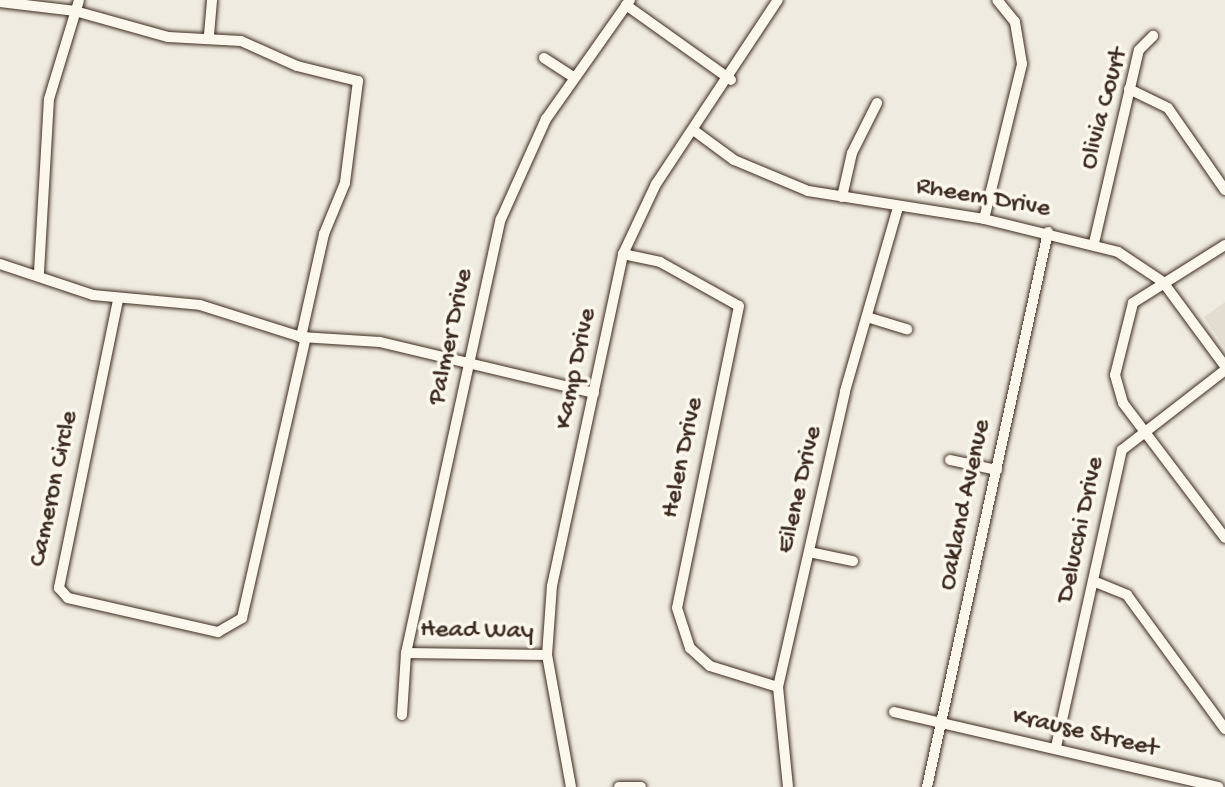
<!DOCTYPE html>
<html>
<head>
<meta charset="utf-8">
<style>
	body { margin:0 }
	#map { position:relative; width:1225px; height:787px; overflow:hidden; background:#f0ebe0; font-family:"Gochi Hand",sans-serif }
	div>[style] { position:absolute }
	.built>* { inset:0; background:#e2dcd1 }
	.roads { filter:drop-shadow(0 0 2px #3b2a1e) drop-shadow(0 0 2px #3b2a1e) }
	.street>* { height:10px; margin:-5px; padding:0 5px; transform-origin:5px; border-radius:5px; background:#fbf7ec }
	span { translate:-50% -50%; white-space:nowrap; text-align:center; line-height:1.15; -webkit-text-stroke:7px #fbf7ec; paint-order:stroke }
	.street-label { font-size:26px; color:#3b2a1e }
</style>
</head>
<body>
<div id="map">
	<div class="built">
		<div style="clip-path:polygon(1225px 302px,1225px 348px,1204px 317px)"></div>
	</div>
	<div class="roads">
		<div class="street">
			<div style="left:0;top:2px;width:76px;rotate:6.8deg"></div>
			<div style="left:75px;top:11px;width:97px;rotate:15.6deg"></div>
			<div style="left:168px;top:37px;width:73px;rotate:3.1deg"></div>
			<div style="left:241px;top:41px;width:61px;rotate:24.1deg"></div>
			<div style="left:297px;top:66px;width:63px;rotate:13.8deg"></div>
			<div style="left:358px;top:81px;width:103px;rotate:97.3deg"></div>
			<div style="left:345px;top:183px;width:55px;rotate:112.4deg"></div>
			<div style="left:324px;top:234px;width:106px;rotate:102.6deg"></div>
			<div style="left:626px;top:5px;width:129px;rotate:35.5deg"></div>
			<div style="left:209px;top:35px;width:35px;rotate:-85deg"></div>
			<div style="left:544px;top:58px;width:35px;rotate:33deg"></div>
			<div style="left:1129px;top:89px;width:43px;rotate:26deg"></div>
			<div style="left:1168px;top:108px;width:100px;rotate:55.2deg"></div>
			<div style="left:696px;top:132px;width:47px;rotate:36.4deg"></div>
			<div style="left:734px;top:160px;width:80px;rotate:22.7deg"></div>
			<div style="left:808px;top:191px;width:178px;rotate:9deg"></div>
			<div style="left:984px;top:219px;width:138px;rotate:13.8deg"></div>
			<div style="left:1118px;top:252px;width:54px;rotate:33.7deg"></div>
			<div style="left:1163px;top:282px;width:104px;rotate:53.6deg"></div>
			<div style="left:842px;top:197px;width:45px;rotate:-77.2deg"></div>
			<div style="left:852px;top:153px;width:56px;rotate:-63.4deg"></div>
			<div style="left:984px;top:219px;width:160px;rotate:-76.2deg"></div>
			<div style="left:1022px;top:64px;width:43px;rotate:-99.5deg"></div>
			<div style="left:1015px;top:22px;width:28px;rotate:-129deg"></div>
			<div style="left:1094px;top:243px;width:198px;rotate:-76.9deg"></div>
			<div style="left:1139px;top:50px;width:20px;rotate:-45deg"></div>
			<div style="left:1225px;top:245px;width:109px;rotate:147.8deg"></div>
			<div style="left:1133px;top:303px;width:74px;rotate:104deg"></div>
			<div style="left:1115px;top:375px;width:29px;rotate:74deg"></div>
			<div style="left:1123px;top:403px;width:169px;rotate:52.9deg"></div>
			<div style="left:623px;top:254px;width:38px;rotate:12deg"></div>
			<div style="left:660px;top:262px;width:90px;rotate:29.1deg"></div>
			<div style="left:739px;top:306px;width:308px;rotate:101.6deg"></div>
			<div style="left:677px;top:608px;width:42px;rotate:72deg"></div>
			<div style="left:690px;top:648px;width:27px;rotate:42deg"></div>
			<div style="left:710px;top:666px;width:71px;rotate:17.2deg"></div>
			<div style="left:0;top:264px;width:98px;rotate:18.4deg"></div>
			<div style="left:93px;top:295px;width:107px;rotate:5.3deg"></div>
			<div style="left:200px;top:305px;width:106px;rotate:17.6deg"></div>
			<div style="left:301px;top:337px;width:79px;rotate:3.6deg"></div>
			<div style="left:380px;top:342px;width:220px;rotate:13.4deg"></div>
			<div style="left:39px;top:272px;width:173px;rotate:-86.7deg"></div>
			<div style="left:49px;top:99px;width:103px;rotate:-73.1deg"></div>
			<div style="left:118px;top:300px;width:294px;rotate:101.6deg"></div>
			<div style="left:59px;top:588px;width:13px;rotate:48deg"></div>
			<div style="left:68px;top:598px;width:154px;rotate:12.8deg"></div>
			<div style="left:218px;top:632px;width:28px;rotate:-30deg"></div>
			<div style="left:242px;top:618px;width:288px;rotate:-77.2deg"></div>
			<div style="left:870px;top:318px;width:39px;rotate:17deg"></div>
			<div style="left:950px;top:460px;width:48px;rotate:12deg"></div>
			<div style="left:809px;top:552px;width:45px;rotate:11.6deg"></div>
			<div style="left:1093px;top:581px;width:37px;rotate:22deg"></div>
			<div style="left:1127px;top:595px;width:166px;rotate:53.8deg"></div>
			<div style="left:406px;top:653px;width:141px;rotate:0.8deg"></div>
			<div style="left:894px;top:712px;width:333px;rotate:13deg"></div>
			<div style="left:402px;top:715px;width:62px;rotate:-86.3deg"></div>
			<div style="left:406px;top:653px;width:444px;rotate:-77.7deg"></div>
			<div style="left:501px;top:219px;width:110px;rotate:-65.8deg"></div>
			<div style="left:546px;top:119px;width:146px;rotate:-54.8deg"></div>
			<div style="left:1056px;top:747px;width:304px;rotate:-77.5deg"></div>
			<div style="left:1122px;top:450px;width:130px;rotate:-37.8deg"></div>
			<div style="left:571px;top:787px;width:134px;rotate:-100.3deg"></div>
			<div style="left:547px;top:655px;width:69px;rotate:-85.9deg"></div>
			<div style="left:552px;top:586px;width:340px;rotate:-77.9deg"></div>
			<div style="left:623px;top:254px;width:77px;rotate:-64.8deg"></div>
			<div style="left:656px;top:184px;width:221px;rotate:-56.5deg"></div>
			<div style="left:619px;top:787px;width:22px"></div>
			<div style="left:788px;top:787px;width:100px;rotate:-95.7deg"></div>
			<div style="left:778px;top:687px;width:303px;rotate:-77.2deg"></div>
			<div style="left:845px;top:391px;width:191px;rotate:-73.9deg"></div>
			<div style="left:927px;top:787px;width:568px;rotate:-77.7deg"></div>
		</div>
	</div>
	<div class="street-label">
		<span style="left:1105px;top:109px;rotate:-75deg">Olivia Court</span>
		<span style="left:983px;top:199px;rotate:10deg">Rheem Drive</span>
		<span style="left:452px;top:337px;rotate:-78deg">Palmer Drive</span>
		<span style="left:577px;top:369px;rotate:-78deg">Kamp Drive</span>
		<span style="left:684px;top:458px;rotate:-78deg">Helen Drive</span>
		<span style="left:55px;top:489px;rotate:-78deg">Cameron Circle</span>
		<span style="left:801px;top:490px;rotate:-77deg">Eilene Drive</span>
		<span style="left:966px;top:505px;rotate:-78deg">Oakland Avenue</span>
		<span style="left:1082px;top:530px;rotate:-78deg">Delucchi Drive</span>
		<span style="left:477px;top:632px;rotate:1deg">Head Way</span>
		<span style="left:1085px;top:734px;rotate:13deg">Krause Street</span>
	</div>
</div>
</body>
</html>
